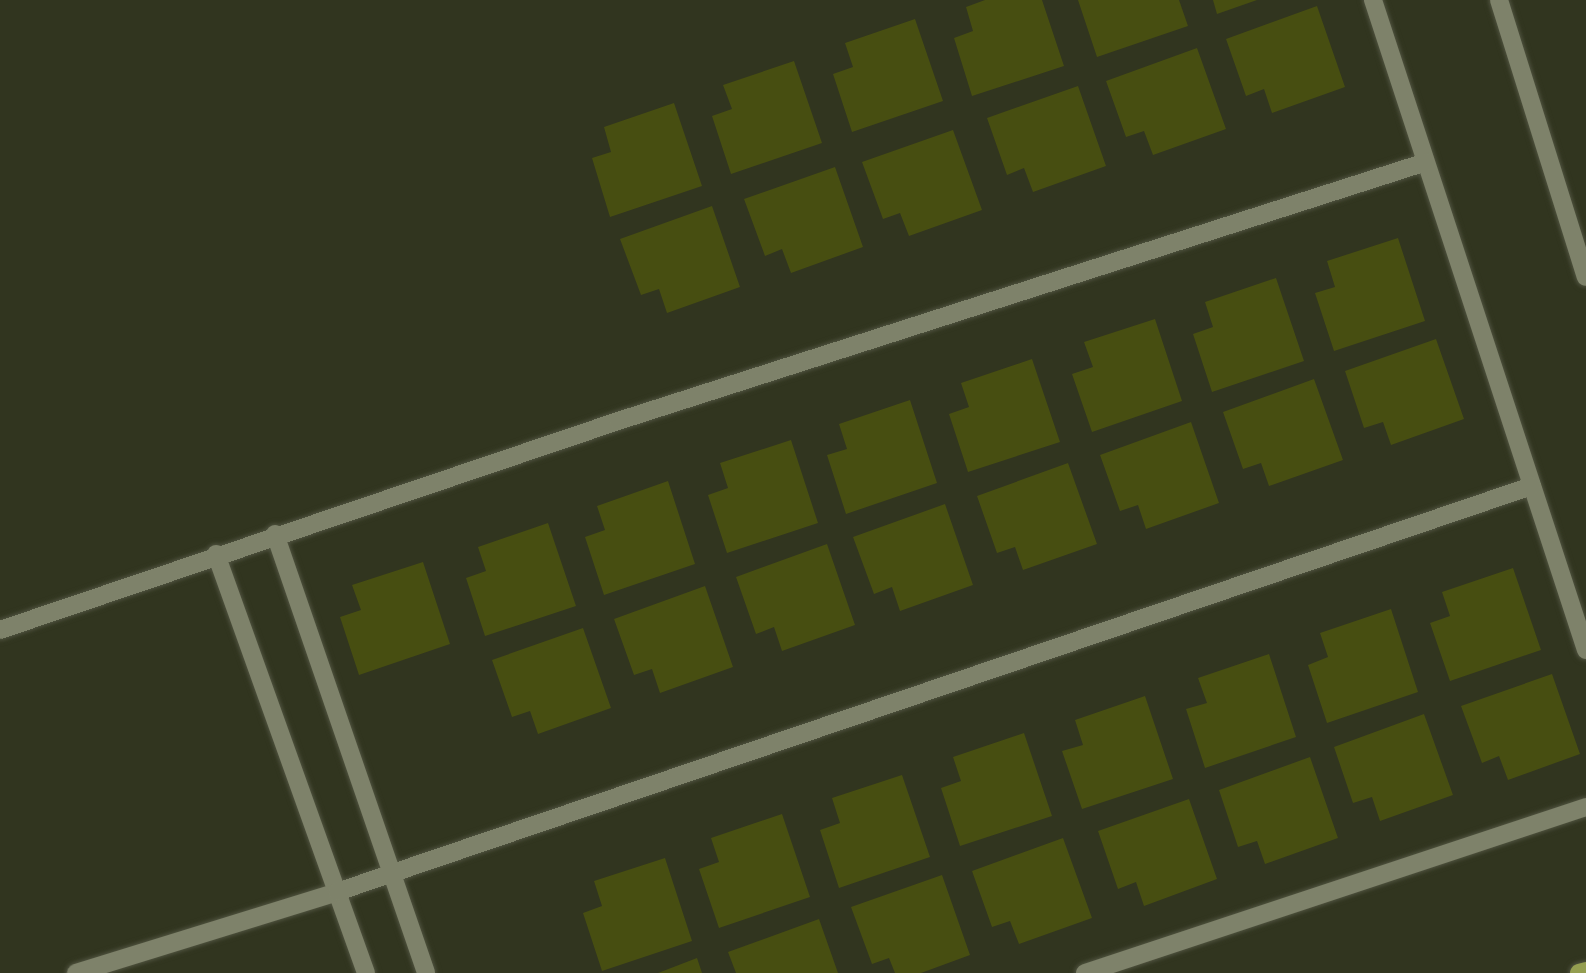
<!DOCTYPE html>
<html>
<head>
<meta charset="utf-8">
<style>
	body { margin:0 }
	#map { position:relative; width:1586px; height:973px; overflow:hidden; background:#31351f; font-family:"PT Sans",sans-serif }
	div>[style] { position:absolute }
	.building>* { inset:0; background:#474e11 }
	.roads { filter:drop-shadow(0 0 2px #505340) drop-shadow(0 0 2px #505340) }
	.minor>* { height:18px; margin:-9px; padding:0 9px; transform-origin:9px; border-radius:9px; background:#7e826a }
	.major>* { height:18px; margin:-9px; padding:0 9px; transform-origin:9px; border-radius:9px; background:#949e50 }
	span { translate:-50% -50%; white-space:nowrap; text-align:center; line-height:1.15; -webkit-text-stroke:5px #1a1c12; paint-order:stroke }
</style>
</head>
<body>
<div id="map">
	<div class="building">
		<div style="clip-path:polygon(985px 0,1042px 0,1064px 66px,972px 96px,954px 38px,973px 31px,966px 7px)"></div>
		<div style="clip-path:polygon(1078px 0,1179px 0,1188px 26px,1097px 57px)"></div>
		<div style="clip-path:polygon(1213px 0,1257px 0,1217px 14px)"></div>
		<div style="clip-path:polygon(1317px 6px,1345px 87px,1272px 113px,1264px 89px,1246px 96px,1226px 39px)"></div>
		<div style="clip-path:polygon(915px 19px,943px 101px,852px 132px,833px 74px,853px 67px,845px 43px)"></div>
		<div style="clip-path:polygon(1197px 48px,1226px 129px,1153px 155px,1144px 131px,1126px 137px,1106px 81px)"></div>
		<div style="clip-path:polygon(794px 61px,822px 143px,731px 174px,712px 116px,732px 109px,723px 85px)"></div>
		<div style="clip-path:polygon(1078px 86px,1106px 166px,1033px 192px,1024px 168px,1007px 175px,987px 118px)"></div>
		<div style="clip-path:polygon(674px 103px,702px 186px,610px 217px,592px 158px,611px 152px,604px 127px)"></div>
		<div style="clip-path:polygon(953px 130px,982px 210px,909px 236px,900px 213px,883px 219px,862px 162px)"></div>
		<div style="clip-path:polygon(835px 167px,863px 247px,791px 273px,782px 249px,765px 256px,744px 199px)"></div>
		<div style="clip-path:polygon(712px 206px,740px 287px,667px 313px,659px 289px,641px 295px,620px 239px)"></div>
		<div style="clip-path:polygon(1398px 238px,1425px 321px,1334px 351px,1315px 293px,1335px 287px,1327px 261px)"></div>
		<div style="clip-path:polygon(1276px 278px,1304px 361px,1212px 392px,1193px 334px,1213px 327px,1205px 302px)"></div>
		<div style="clip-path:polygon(1155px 319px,1182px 401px,1092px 432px,1072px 374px,1093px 367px,1084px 342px)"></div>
		<div style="clip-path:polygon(1436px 339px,1464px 419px,1391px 445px,1383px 422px,1364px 428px,1345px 371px)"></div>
		<div style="clip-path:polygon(1032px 359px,1060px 442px,968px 472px,949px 414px,969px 407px,961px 383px)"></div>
		<div style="clip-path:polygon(1314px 379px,1343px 460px,1269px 486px,1261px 463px,1243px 469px,1223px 412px)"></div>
		<div style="clip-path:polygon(910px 400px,937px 483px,846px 514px,827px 455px,847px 449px,839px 424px)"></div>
		<div style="clip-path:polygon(1191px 422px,1219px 503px,1146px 529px,1138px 505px,1120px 511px,1100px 455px)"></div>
		<div style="clip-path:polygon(791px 440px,818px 523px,727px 553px,708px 495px,728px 488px,720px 463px)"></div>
		<div style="clip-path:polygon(1068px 463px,1097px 544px,1023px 570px,1015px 547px,997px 553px,977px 496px)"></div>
		<div style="clip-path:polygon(668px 481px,695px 564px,604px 595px,585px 537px,605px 530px,597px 506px)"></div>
		<div style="clip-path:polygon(945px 504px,973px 585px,900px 611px,892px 587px,874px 594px,853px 537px)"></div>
		<div style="clip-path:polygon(548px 523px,576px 606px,485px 636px,466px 578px,486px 571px,478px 547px)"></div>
		<div style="clip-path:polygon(827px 544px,855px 625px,782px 651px,774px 627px,756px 634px,736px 577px)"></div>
		<div style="clip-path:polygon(423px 562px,450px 644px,359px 675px,340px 617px,361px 610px,352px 585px)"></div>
		<div style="clip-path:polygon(1513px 568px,1541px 650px,1450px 681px,1430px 623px,1450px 616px,1442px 592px)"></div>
		<div style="clip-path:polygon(705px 586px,733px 667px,660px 693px,652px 669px,634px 675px,614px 619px)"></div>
		<div style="clip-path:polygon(1391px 609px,1418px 692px,1327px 723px,1308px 665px,1328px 657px,1320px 633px)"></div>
		<div style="clip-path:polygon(583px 628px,611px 708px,538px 734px,530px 711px,512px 717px,492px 660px)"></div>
		<div style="clip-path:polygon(1269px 654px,1296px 737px,1205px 768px,1186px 709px,1207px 703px,1198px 678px)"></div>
		<div style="clip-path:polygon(1552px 674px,1580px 754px,1508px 780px,1499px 756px,1482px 763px,1461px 706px)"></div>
		<div style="clip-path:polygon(1145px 696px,1173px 779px,1082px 809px,1062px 751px,1083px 745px,1075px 720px)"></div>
		<div style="clip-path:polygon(1424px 714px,1453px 795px,1380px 821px,1372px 797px,1353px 803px,1334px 747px)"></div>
		<div style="clip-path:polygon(1024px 733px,1052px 816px,960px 846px,941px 788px,961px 781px,953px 757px)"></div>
		<div style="clip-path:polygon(1310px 757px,1338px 838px,1265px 864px,1257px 841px,1238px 847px,1219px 790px)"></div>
		<div style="clip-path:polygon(902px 775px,930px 857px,839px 888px,820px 830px,840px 823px,832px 798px)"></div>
		<div style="clip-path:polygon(1189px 799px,1217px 879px,1144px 906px,1136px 882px,1118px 889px,1098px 831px)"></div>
		<div style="clip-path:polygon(782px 814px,810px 897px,719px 928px,699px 869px,719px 862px,711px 838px)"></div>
		<div style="clip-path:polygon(1063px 838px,1092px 918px,1019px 944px,1010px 921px,992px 927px,972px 871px)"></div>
		<div style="clip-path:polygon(665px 858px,692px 941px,602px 971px,583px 913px,602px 906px,594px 881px)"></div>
		<div style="clip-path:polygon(942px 875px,970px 955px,921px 973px,895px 973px,889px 958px,872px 964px,851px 907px)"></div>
		<div style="clip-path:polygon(819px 919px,838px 973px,736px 973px,728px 952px)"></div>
		<div style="clip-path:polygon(697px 958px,702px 973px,658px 973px)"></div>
	</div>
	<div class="roads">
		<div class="minor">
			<div style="left:1373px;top:0;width:684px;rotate:71.86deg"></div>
			<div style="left:1499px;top:0;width:290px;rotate:72.6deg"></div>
			<div style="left:275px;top:534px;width:464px;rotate:71deg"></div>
			<div style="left:216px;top:554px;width:445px;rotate:70.3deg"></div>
			<div style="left:0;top:630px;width:652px;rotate:-18.68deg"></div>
			<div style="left:618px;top:421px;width:848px;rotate:-17.77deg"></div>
			<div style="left:76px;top:973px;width:273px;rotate:-17.2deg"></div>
			<div style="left:337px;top:892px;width:1262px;rotate:-18.77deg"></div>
			<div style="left:1085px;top:973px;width:528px;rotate:-18.33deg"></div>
		</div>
		<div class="major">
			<div style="left:1579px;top:973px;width:7px;rotate:-16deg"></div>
		</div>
	</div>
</div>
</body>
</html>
